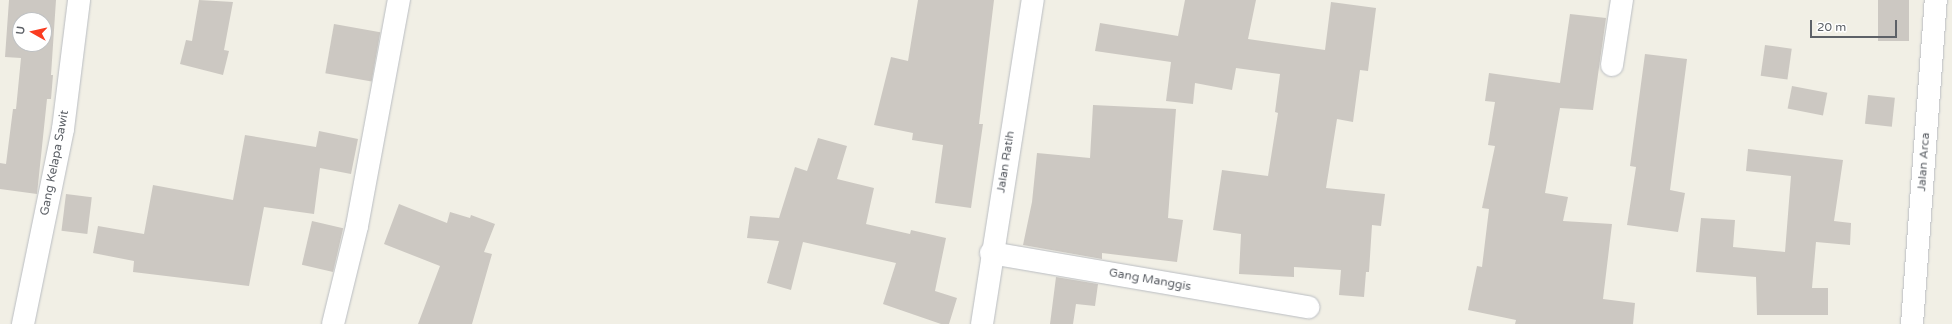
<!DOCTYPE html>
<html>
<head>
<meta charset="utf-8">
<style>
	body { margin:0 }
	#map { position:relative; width:1952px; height:324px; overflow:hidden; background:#f1efe5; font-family:"Varela Round",sans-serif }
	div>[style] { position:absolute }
	.building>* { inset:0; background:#ccc8c2; transform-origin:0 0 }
	.roads { filter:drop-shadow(0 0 1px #babdc2) drop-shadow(0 0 1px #babdc2) }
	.street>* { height:22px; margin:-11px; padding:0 11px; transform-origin:11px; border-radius:11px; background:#fff }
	span { translate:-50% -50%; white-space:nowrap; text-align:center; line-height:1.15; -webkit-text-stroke:3.5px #fff; paint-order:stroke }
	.street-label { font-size:12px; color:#5d6167 }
	.north { position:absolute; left:12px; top:12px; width:40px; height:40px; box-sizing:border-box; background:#fff; border:1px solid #bec0c2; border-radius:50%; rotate:278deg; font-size:11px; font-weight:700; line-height:16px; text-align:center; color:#5d6167 }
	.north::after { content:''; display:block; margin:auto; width:14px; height:18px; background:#fa3c21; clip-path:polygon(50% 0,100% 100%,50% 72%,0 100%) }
	.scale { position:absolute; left:1810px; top:20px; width:87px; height:18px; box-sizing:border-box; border:2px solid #5d6167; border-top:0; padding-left:5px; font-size:12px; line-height:14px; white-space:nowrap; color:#5d6167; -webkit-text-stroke:3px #fff; paint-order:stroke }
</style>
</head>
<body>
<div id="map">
	<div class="building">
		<div style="clip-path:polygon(evenodd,9px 0,56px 0,51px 75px,53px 75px,51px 99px,47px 99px,37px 194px,0 189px,0 163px,6px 164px,13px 109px,16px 109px,21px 58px,5px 57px,9px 0,20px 20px,44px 20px,44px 44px,20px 44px,20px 20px)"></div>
		<div style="clip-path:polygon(199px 0,233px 2px,224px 50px,229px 51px,223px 75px,180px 64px,186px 40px,192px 41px)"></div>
		<div style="clip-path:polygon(918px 0,994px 0,979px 124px,983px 124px,971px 208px,935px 203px,943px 145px,912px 140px,913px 133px,874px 125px,891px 57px,908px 61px)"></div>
		<div style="clip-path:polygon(1185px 0,1256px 0,1248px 39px,1325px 50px,1331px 2px,1376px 8px,1368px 71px,1360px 70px,1353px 122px,1337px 119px,1326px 188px,1385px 194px,1381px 226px,1372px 225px,1369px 272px,1366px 272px,1364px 297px,1339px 295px,1341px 270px,1294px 267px,1294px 277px,1239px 274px,1241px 234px,1213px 230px,1222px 170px,1268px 176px,1278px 113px,1275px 112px,1280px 74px,1236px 68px,1232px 90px,1195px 83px,1193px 104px,1166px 101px,1171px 62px,1095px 51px,1100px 23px,1178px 36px)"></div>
		<div style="left:1878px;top:0;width:31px;height:41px"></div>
		<div style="clip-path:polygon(1570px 14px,1606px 18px,1593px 110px,1560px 108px,1545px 193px,1568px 197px,1563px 221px,1612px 224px,1603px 299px,1635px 303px,1633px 324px,1515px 324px,1516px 320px,1468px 310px,1477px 266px,1482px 267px,1489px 209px,1482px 208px,1495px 146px,1488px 145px,1495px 102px,1485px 101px,1489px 73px,1560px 83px)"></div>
		<div style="left:334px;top:24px;width:47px;height:50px;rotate:10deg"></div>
		<div style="left:1765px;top:45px;width:27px;height:31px;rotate:8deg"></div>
		<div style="clip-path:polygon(1645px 54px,1687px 59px,1670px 190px,1685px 193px,1678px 232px,1627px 225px,1636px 167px,1630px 166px)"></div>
		<div style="left:1792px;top:86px;width:36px;height:23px;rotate:11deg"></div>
		<div style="left:1868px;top:95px;width:27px;height:29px;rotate:6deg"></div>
		<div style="clip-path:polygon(1093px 105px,1176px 109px,1168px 218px,1183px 220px,1177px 262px,1102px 253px,1102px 259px,1023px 245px,1032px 202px,1037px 153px,1090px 158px)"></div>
		<div style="clip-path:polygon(319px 131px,358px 139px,351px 174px,320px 168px,314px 214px,264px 207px,249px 286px,133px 272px,134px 261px,93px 253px,98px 226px,144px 234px,153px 185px,233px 200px,245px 135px,316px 147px)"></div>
		<div style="clip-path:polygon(818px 138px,847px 146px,837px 179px,874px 188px,866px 224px,910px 234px,911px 230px,946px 238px,935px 291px,957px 298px,949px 324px,941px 324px,883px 304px,896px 263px,803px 242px,791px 290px,767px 283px,779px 241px,747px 238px,750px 216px,779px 218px,795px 167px,807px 171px)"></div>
		<div style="clip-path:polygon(1748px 149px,1843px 160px,1834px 221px,1851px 223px,1850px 245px,1816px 242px,1812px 288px,1828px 288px,1828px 315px,1757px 315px,1756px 277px,1696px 272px,1701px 218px,1735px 220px,1733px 247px,1785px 252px,1791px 176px,1746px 171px)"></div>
		<div style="left:66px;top:194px;width:26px;height:37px;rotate:7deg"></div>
		<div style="clip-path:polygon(399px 204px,447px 223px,450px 212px,470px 218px,471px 215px,495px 224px,484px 252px,492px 254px,472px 324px,418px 324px,440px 266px,384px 244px)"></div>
		<div style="left:312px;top:221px;width:32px;height:45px;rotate:13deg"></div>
		<div style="clip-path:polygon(1056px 277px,1098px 284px,1095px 306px,1076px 304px,1073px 324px,1050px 324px)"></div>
	</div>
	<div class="roads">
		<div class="street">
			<div style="left:1612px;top:65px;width:66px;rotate:-81.3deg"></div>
			<div style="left:991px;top:253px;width:322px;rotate:9.7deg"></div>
			<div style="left:23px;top:324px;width:199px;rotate:-78.4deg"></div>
			<div style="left:63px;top:129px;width:130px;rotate:-82.9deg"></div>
			<div style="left:333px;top:324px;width:101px;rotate:-76.2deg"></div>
			<div style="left:357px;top:226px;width:230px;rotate:-79.5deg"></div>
			<div style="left:982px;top:324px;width:328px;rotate:-81.1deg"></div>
			<div style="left:1912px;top:324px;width:325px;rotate:-85.8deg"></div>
		</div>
	</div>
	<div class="street-label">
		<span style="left:1006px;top:162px;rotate:-81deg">Jalan Ratih</span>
		<span style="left:1924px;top:162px;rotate:-86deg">Jalan Arca</span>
		<span style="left:55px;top:163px;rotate:-79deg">Gang Kelapa Sawit</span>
		<span style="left:1150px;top:280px;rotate:10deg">Gang Manggis</span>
	</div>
	<div class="north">U</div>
	<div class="scale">20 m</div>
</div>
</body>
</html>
